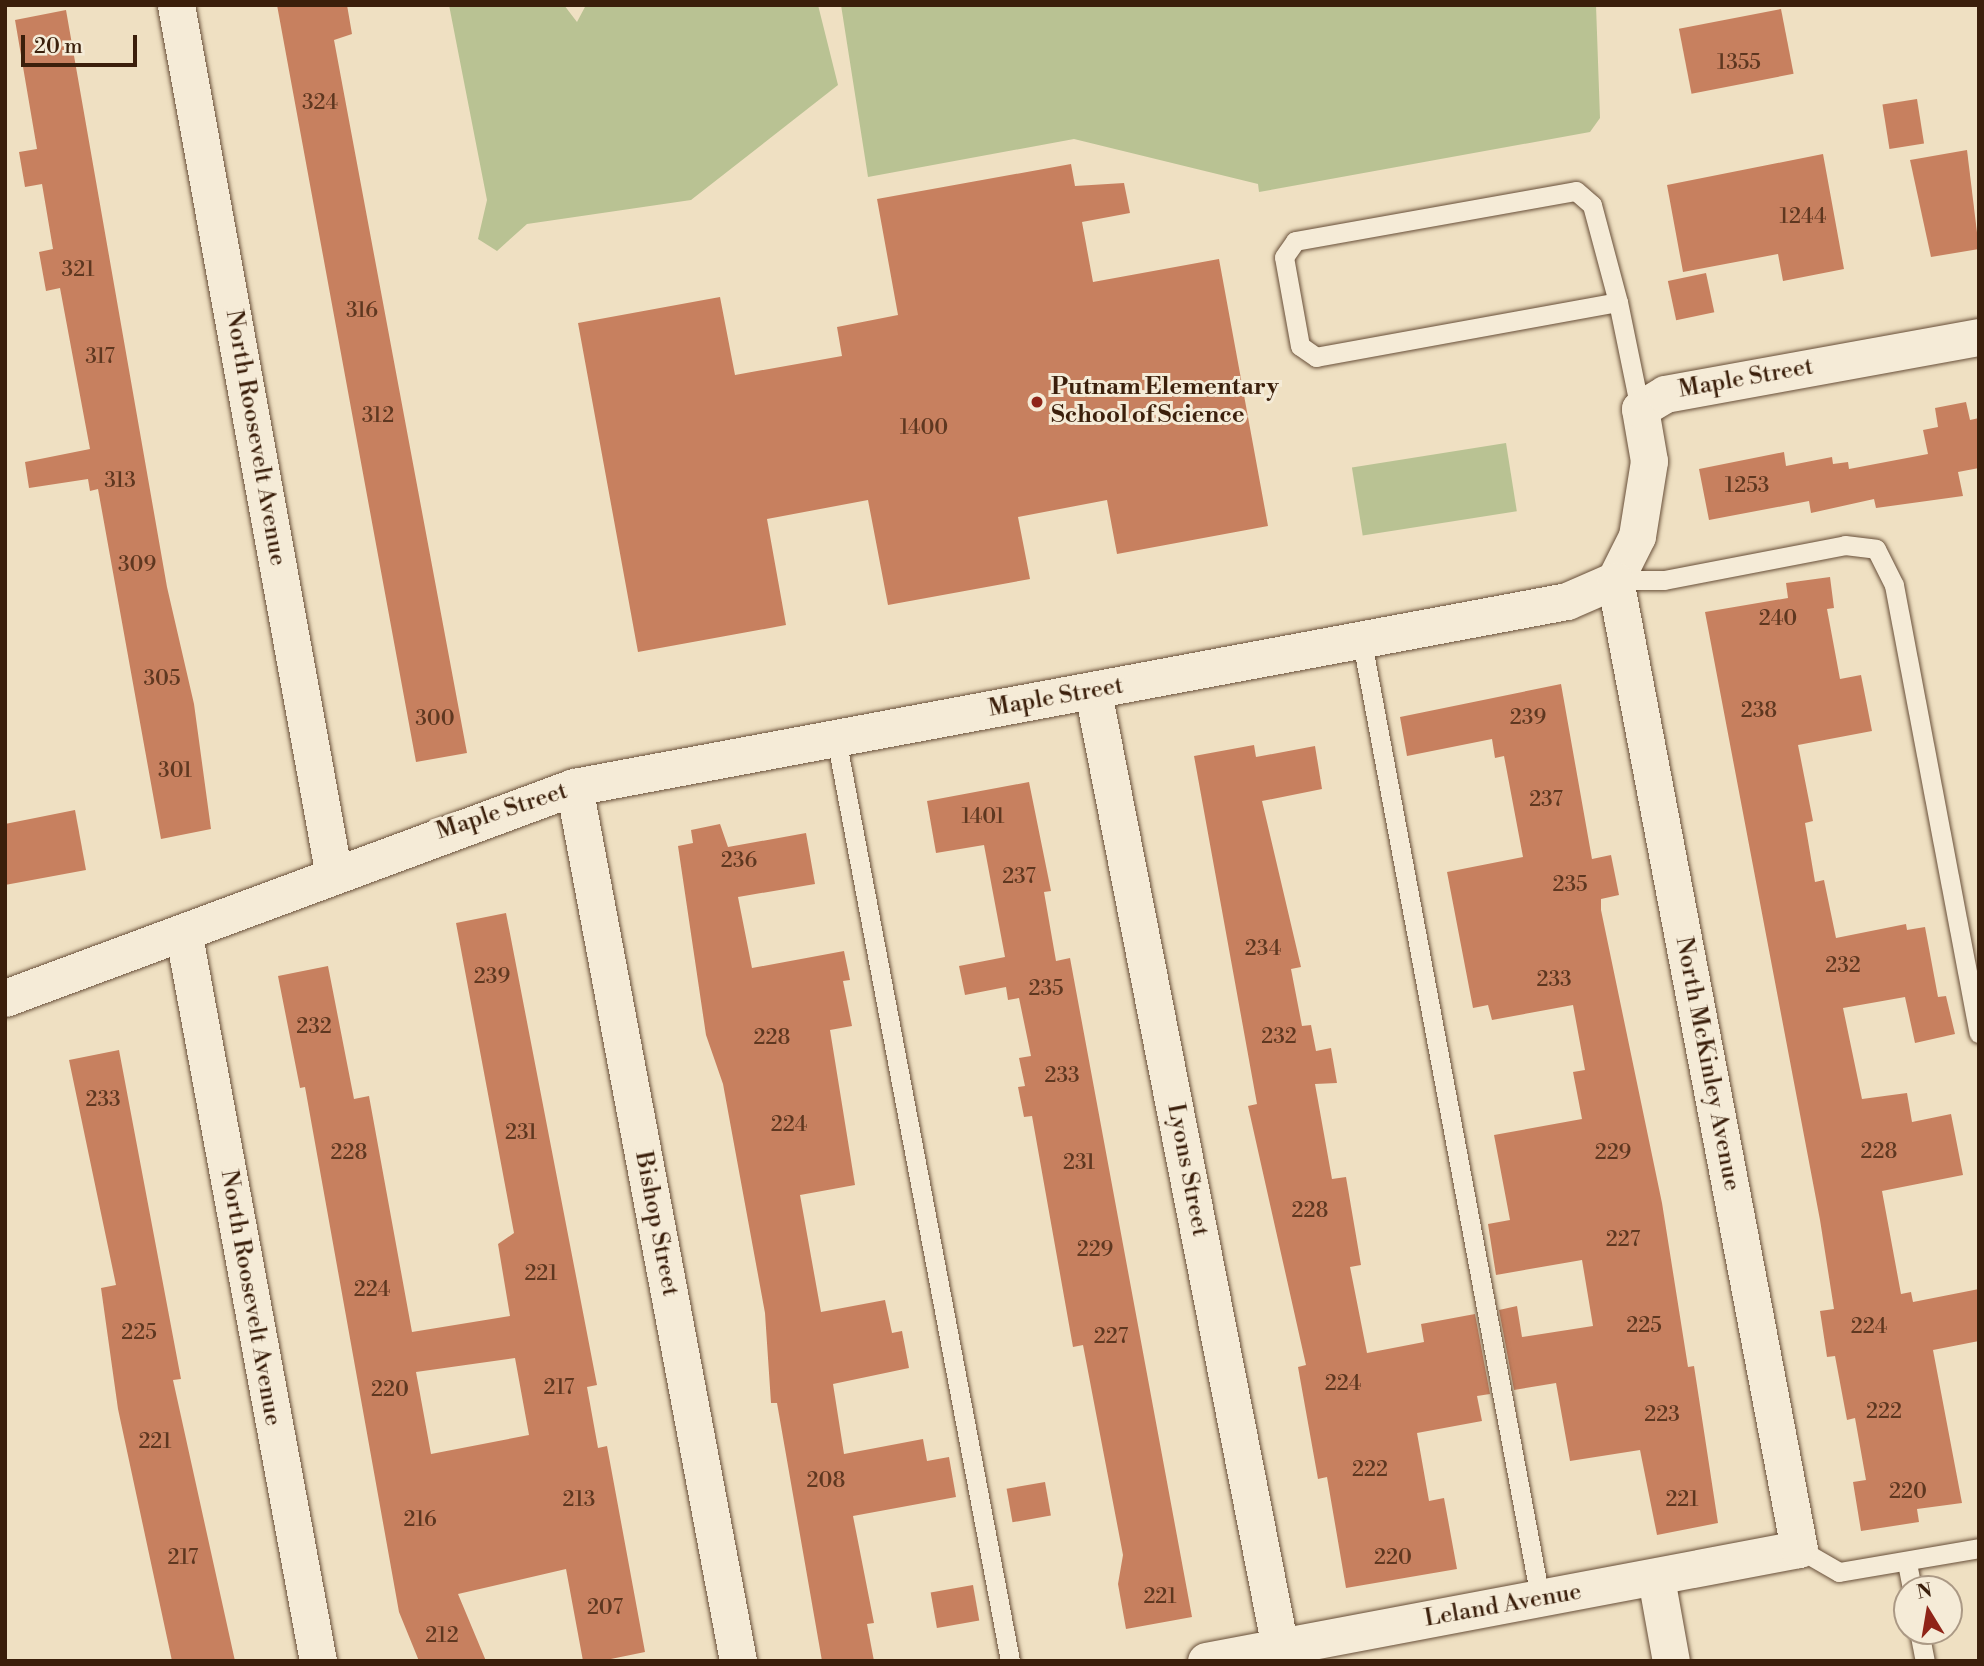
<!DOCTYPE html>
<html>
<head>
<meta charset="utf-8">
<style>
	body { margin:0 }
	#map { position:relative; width:1984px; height:1666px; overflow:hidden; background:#efe0c2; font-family:"Libre Bodoni",serif }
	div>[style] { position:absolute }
	.green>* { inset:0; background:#b9c293; transform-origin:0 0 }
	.building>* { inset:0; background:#c7805f; transform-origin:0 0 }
	.roads { filter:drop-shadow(0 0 2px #684f39) drop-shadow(0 0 2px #684f39) }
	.lane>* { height:19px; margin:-9.5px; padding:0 9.5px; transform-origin:9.5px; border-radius:9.5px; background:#f5ebd7 }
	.street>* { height:37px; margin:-18.5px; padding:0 18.5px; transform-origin:18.5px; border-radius:18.5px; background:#f5ebd7 }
	.dots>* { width:19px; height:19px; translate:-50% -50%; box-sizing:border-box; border:4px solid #f5ebd7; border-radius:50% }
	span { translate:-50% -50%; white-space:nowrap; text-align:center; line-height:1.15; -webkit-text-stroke:6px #f5ebd7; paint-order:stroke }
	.number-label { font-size:21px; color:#5e3720 }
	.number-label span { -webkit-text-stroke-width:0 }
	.street-label { font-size:24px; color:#3b1f0b }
	.poi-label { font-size:24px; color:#3b1f0b; font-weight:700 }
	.left { translate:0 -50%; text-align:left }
	.frame { position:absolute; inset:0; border:7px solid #3b1f0b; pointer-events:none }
	.north { position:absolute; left:1893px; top:1575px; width:70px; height:70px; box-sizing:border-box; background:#f5ebd7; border:2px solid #ab9985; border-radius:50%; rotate:349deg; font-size:19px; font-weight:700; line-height:28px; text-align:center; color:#3b1f0b }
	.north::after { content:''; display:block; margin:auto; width:24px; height:32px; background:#8f2418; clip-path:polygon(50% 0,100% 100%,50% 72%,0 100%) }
	.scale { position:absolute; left:21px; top:35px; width:116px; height:32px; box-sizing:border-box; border:4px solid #3b1f0b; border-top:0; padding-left:9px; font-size:21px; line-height:24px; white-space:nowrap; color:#3b1f0b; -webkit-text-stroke:5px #f5ebd7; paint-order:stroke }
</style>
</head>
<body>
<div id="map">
	<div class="green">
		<div style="clip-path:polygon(449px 5px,564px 5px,577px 22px,586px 5px,818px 5px,838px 85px,691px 200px,527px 224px,497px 251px,478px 239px,487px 200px)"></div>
		<div style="clip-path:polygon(841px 5px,1596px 5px,1600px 118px,1590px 132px,1259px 192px,1258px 184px,1074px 139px,868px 177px)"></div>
		<div style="left:1506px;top:443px;width:69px;height:156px;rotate:81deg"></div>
	</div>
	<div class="building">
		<div style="clip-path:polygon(277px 5px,347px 5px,352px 34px,334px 40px,467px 753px,416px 762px)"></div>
		<div style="left:1781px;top:9px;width:66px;height:104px;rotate:79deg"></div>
		<div style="clip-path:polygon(66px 10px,167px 587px,194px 704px,211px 829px,161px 839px,98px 489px,90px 491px,88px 479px,29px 488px,25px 462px,90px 449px,60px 288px,46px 291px,39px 252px,53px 249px,42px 184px,25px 187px,19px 152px,37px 149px,15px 20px)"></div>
		<div style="left:1917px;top:99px;width:45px;height:35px;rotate:81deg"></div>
		<div style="clip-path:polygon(1967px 150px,1979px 249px,1931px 257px,1910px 160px)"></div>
		<div style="clip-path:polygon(1823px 154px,1844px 269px,1783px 281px,1778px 254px,1683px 272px,1667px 185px)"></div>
		<div style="clip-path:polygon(1071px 164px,1075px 186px,1124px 183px,1130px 213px,1082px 222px,1093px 282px,1219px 259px,1268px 526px,1117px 554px,1107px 500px,1018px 517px,1030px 579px,888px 605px,868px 500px,767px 519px,786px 625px,638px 652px,578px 323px,720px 297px,735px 375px,842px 356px,837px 327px,898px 315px,877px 199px)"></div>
		<div style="left:1706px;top:273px;width:40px;height:39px;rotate:78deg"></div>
		<div style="clip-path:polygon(1966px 402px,1970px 420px,1979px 418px,1979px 468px,1958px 472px,1963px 496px,1876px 508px,1874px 499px,1811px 513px,1809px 501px,1709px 520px,1699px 469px,1784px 452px,1786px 466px,1832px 457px,1833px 464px,1848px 462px,1849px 469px,1928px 454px,1923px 430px,1938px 427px,1935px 408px)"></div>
		<div style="clip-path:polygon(1830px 577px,1834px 608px,1827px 609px,1840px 679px,1861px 675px,1872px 731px,1798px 745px,1813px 821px,1805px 823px,1815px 882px,1824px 880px,1836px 938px,1906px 924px,1907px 930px,1925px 927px,1938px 997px,1946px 996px,1955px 1034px,1915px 1043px,1905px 997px,1843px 1008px,1862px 1099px,1907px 1093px,1912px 1122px,1951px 1114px,1963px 1175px,1882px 1191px,1901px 1294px,1911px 1292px,1913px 1302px,1979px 1289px,1979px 1341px,1933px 1350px,1962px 1503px,1917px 1509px,1919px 1522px,1861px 1531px,1853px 1482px,1866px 1480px,1855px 1418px,1847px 1420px,1835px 1356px,1827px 1357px,1820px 1311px,1834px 1309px,1820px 1220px,1705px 612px,1788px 598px,1786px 583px)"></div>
		<div style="clip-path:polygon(1561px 684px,1592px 859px,1611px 855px,1619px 895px,1601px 899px,1601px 910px,1662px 1203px,1688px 1367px,1694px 1366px,1718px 1523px,1657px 1535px,1640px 1450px,1570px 1461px,1556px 1383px,1514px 1390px,1499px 1310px,1517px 1306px,1522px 1337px,1593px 1326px,1582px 1260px,1496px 1275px,1488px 1224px,1510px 1220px,1494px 1135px,1582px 1119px,1573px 1072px,1585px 1070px,1573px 1005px,1492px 1020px,1488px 1005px,1473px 1008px,1447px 872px,1523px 857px,1504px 756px,1495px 758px,1492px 739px,1407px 756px,1400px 717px)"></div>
		<div style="clip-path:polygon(1254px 745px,1256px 757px,1315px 746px,1322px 789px,1262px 801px,1301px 967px,1291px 969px,1302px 1026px,1311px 1025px,1316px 1051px,1331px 1048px,1337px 1083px,1315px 1084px,1332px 1179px,1346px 1177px,1361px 1265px,1350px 1267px,1367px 1353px,1424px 1342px,1421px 1324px,1475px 1314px,1490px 1394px,1477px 1396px,1482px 1421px,1417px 1433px,1429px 1501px,1444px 1498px,1457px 1569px,1346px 1588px,1327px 1477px,1318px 1479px,1298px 1367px,1306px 1365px,1248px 1106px,1257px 1104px,1194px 756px)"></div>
		<div style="clip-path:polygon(1029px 782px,1051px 891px,1044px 892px,1056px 961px,1070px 958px,1192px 1617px,1126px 1629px,1118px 1584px,1123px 1555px,1083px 1345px,1073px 1347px,1032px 1116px,1024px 1117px,1018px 1087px,1025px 1086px,1019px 1058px,1031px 1056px,1019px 998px,1008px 1000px,1006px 987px,965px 995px,959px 966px,1005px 957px,984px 845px,936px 853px,927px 801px)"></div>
		<div style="clip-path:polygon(75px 810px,86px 870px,5px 885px,5px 824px)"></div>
		<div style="clip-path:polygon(720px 824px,728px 847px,806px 833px,815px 884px,738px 897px,752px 968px,844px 951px,850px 980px,843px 981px,852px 1026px,830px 1030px,855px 1185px,800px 1195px,821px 1312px,885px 1300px,892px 1333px,902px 1331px,909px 1368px,833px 1384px,844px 1454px,923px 1439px,927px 1461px,949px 1457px,956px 1497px,853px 1516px,874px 1623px,867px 1624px,874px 1661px,822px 1661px,777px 1403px,771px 1403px,765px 1313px,723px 1084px,706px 1035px,678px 846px,693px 843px,691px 830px)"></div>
		<div style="clip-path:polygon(evenodd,506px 913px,597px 1385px,587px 1387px,598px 1448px,607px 1446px,645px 1652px,601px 1661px,583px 1661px,566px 1569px,458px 1594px,486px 1661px,419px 1661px,399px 1612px,305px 1087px,300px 1088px,278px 976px,328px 966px,354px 1099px,369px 1096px,412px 1332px,510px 1316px,498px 1244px,514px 1233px,456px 923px,506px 913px,515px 1358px,529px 1435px,431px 1454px,416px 1372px,515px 1358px)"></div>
		<div style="clip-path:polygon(119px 1050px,181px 1379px,173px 1380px,235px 1661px,172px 1661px,118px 1409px,101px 1288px,116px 1285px,69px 1060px)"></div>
		<div style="left:1045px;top:1482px;width:34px;height:39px;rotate:80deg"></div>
		<div style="left:973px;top:1585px;width:36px;height:43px;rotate:80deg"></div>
	</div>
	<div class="roads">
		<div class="lane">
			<div style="left:1618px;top:302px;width:307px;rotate:169.7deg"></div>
			<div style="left:1316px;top:357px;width:19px;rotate:-145deg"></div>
			<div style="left:1300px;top:346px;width:90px;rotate:-100.2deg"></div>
			<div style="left:1284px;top:257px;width:19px;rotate:-55deg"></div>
			<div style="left:1295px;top:241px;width:285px;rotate:-10.1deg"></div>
			<div style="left:1576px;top:191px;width:21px;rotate:41deg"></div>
			<div style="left:1592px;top:205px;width:100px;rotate:75deg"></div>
			<div style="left:1618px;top:302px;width:109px;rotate:78.4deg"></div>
			<div style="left:1615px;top:580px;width:49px"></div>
			<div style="left:1664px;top:580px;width:184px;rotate:-10.9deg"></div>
			<div style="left:1845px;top:545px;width:31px;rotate:7deg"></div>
			<div style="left:1876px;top:549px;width:40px;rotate:63.4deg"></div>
			<div style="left:1894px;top:585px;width:456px;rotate:79.3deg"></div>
			<div style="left:1362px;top:642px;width:972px;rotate:79.45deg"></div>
			<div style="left:836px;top:738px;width:939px;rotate:79.32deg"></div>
			<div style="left:1799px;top:1549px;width:46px;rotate:29.9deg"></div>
			<div style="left:1839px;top:1572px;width:142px;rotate:-9.7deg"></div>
			<div style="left:1907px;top:1563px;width:26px;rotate:79deg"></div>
			<div style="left:1919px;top:1631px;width:31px;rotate:79deg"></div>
		</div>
		<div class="street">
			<div style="left:176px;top:5px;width:880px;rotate:79.72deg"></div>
			<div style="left:1093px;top:692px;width:974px;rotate:78.93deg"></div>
			<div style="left:574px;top:787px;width:889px;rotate:79.37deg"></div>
			<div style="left:184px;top:936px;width:737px;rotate:79.53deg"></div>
			<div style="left:5px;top:998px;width:607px;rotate:-20.35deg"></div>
			<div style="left:574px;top:787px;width:1010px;rotate:-10.61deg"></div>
			<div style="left:1567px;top:601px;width:52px;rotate:-23.6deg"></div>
			<div style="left:1615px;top:580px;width:49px;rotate:-63.4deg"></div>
			<div style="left:1637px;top:536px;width:76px;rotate:-80.9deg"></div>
			<div style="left:1649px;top:461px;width:53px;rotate:-99.8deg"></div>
			<div style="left:1640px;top:409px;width:29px;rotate:-31deg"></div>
			<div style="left:1665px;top:394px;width:319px;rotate:-10.3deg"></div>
			<div style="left:1656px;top:1578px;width:84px;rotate:79.8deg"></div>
			<div style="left:1206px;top:1661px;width:603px;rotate:-10.7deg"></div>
			<div style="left:1799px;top:1549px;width:986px;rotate:-100.75deg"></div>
		</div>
	</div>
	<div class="dots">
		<div style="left:1037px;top:402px;background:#8f2418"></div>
	</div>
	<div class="number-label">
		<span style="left:1739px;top:63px">1355</span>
		<span style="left:320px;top:103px">324</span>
		<span style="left:1803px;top:217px">1244</span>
		<span style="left:78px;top:270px">321</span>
		<span style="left:362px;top:311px">316</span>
		<span style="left:100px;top:357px">317</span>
		<span style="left:378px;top:416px">312</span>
		<span style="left:924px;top:428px">1400</span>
		<span style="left:120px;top:481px">313</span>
		<span style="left:1747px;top:486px">1253</span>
		<span style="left:137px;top:565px">309</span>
		<span style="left:1778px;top:619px">240</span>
		<span style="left:162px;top:679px">305</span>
		<span style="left:1759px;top:711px">238</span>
		<span style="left:1528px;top:718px">239</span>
		<span style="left:435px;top:719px">300</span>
		<span style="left:175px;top:771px">301</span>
		<span style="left:1546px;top:800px">237</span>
		<span style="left:983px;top:817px">1401</span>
		<span style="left:739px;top:861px">236</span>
		<span style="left:1019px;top:877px">237</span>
		<span style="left:1570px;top:885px">235</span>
		<span style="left:1263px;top:949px">234</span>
		<span style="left:1843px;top:966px">232</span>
		<span style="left:492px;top:977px">239</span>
		<span style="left:1554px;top:980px">233</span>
		<span style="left:1046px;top:989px">235</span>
		<span style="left:314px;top:1027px">232</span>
		<span style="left:1279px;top:1037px">232</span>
		<span style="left:772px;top:1038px">228</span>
		<span style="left:1062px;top:1076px">233</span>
		<span style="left:103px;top:1100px">233</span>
		<span style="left:789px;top:1125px">224</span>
		<span style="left:521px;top:1133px">231</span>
		<span style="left:1879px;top:1152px">228</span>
		<span style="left:349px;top:1153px">228</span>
		<span style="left:1613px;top:1153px">229</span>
		<span style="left:1079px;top:1163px">231</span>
		<span style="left:1310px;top:1211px">228</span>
		<span style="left:1623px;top:1240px">227</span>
		<span style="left:1095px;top:1250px">229</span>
		<span style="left:541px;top:1274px">221</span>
		<span style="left:372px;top:1290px">224</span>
		<span style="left:1644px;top:1326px">225</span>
		<span style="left:1869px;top:1327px">224</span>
		<span style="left:139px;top:1333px">225</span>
		<span style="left:1111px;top:1337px">227</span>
		<span style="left:1343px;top:1384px">224</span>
		<span style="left:559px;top:1388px">217</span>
		<span style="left:390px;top:1390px">220</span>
		<span style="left:1884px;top:1412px">222</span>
		<span style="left:1662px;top:1415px">223</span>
		<span style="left:155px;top:1442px">221</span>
		<span style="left:1370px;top:1470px">222</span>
		<span style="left:826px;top:1481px">208</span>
		<span style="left:1908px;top:1492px">220</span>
		<span style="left:579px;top:1500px">213</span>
		<span style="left:1682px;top:1500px">221</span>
		<span style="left:420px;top:1520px">216</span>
		<span style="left:183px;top:1558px">217</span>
		<span style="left:1393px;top:1558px">220</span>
		<span style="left:1160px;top:1597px">221</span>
		<span style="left:605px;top:1608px">207</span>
		<span style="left:442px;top:1636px">212</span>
	</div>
	<div class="street-label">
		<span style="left:1746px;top:379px;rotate:-10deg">Maple Street</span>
		<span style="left:255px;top:438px;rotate:80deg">North Roosevelt Avenue</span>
		<span style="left:1056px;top:698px;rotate:-10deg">Maple Street</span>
		<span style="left:502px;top:812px;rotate:-18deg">Maple Street</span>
		<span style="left:1707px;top:1064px;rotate:79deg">North McKinley Avenue</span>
		<span style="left:1187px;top:1170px;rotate:79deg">Lyons Street</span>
		<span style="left:656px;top:1224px;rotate:79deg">Bishop Street</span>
		<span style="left:250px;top:1298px;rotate:80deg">North Roosevelt Avenue</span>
		<span style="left:1503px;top:1606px;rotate:-10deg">Leland Avenue</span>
	</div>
	<div class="poi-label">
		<span class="left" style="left:1051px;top:402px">Putnam Elementary<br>School of Science</span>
	</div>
	<div class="frame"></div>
	<div class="north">N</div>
	<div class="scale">20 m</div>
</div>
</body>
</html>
